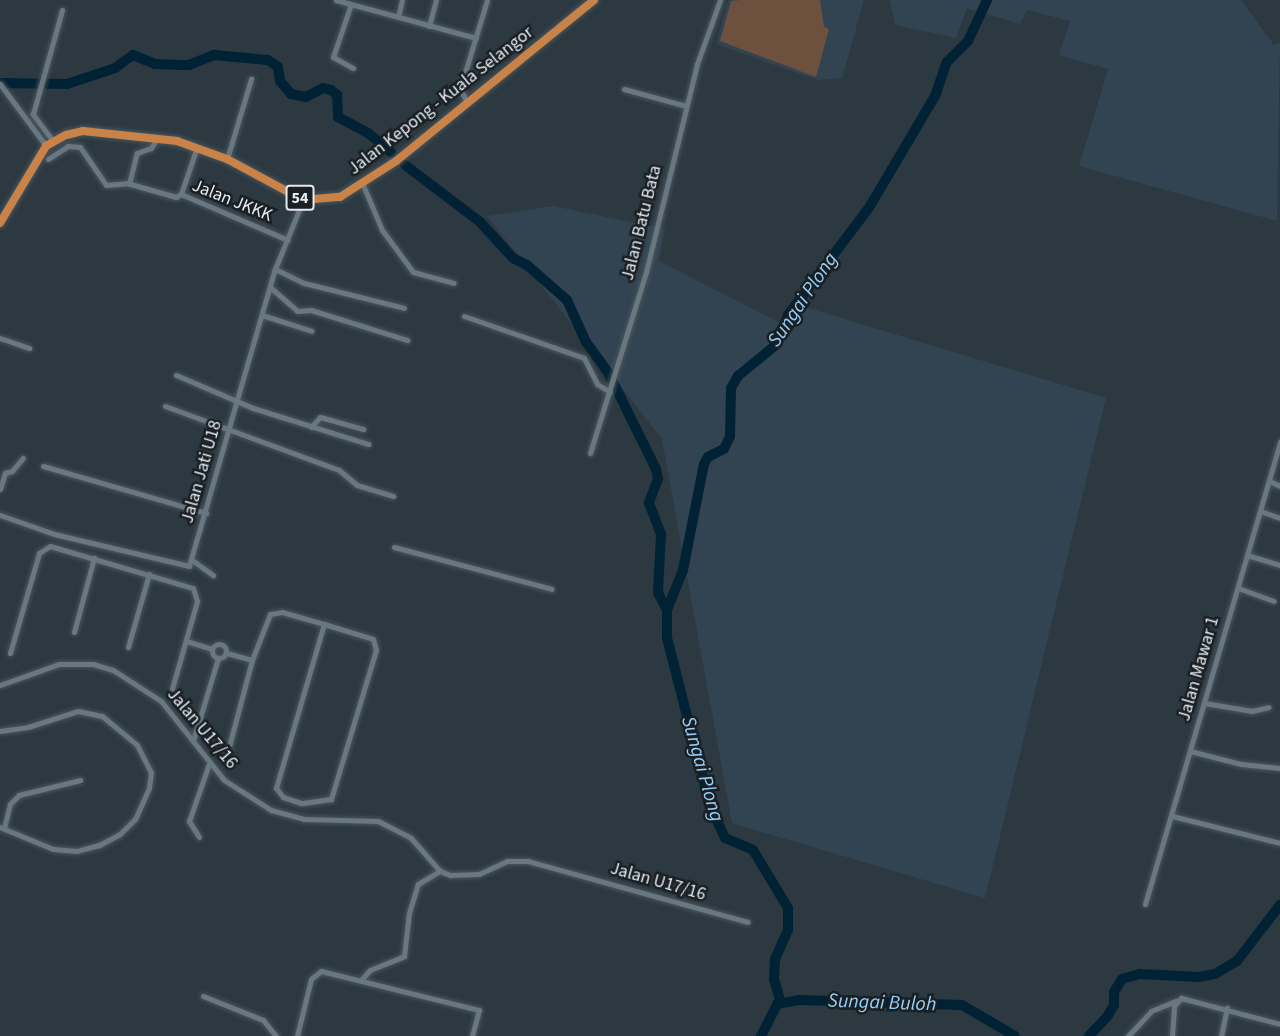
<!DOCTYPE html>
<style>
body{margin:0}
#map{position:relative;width:1280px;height:1036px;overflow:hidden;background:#2c3941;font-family:"Source Sans 3",sans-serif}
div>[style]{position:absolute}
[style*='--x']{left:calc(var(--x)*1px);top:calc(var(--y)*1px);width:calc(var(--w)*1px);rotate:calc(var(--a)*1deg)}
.built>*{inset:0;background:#324451}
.green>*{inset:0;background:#6d513e}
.river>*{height:10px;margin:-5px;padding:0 5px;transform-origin:5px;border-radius:5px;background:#012235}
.roads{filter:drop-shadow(0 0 2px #4a555c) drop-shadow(0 0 2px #4a555c)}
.minor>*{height:5px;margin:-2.5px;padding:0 2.5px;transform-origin:2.5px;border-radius:2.5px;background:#697781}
.minor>.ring{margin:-2.5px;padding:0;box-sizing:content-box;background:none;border:5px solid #697781;border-radius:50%}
.trunk>*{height:8px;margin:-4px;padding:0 4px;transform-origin:4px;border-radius:4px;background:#c98248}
span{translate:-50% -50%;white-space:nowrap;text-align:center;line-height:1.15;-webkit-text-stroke:5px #191f23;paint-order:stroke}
.shield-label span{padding:2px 4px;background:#191f23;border:2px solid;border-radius:4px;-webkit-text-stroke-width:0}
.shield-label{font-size:16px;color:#e3ebf1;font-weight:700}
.street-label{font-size:18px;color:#e3ebf1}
.water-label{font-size:20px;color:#95d0f8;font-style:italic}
</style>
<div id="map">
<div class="built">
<i style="clip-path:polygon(728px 0,864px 0,842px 78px,817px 80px,716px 44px)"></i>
<i style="clip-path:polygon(890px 0,1241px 0,1274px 45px,1280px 42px,1277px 221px,1079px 166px,1108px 69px,1059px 55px,1070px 21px,1027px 10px,1020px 24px,967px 8px,956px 38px,895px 25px)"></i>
<i style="clip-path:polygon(553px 206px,665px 229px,659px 261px,782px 324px,805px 307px,1106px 398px,985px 898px,732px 823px,662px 439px,487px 216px)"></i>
</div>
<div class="green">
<i style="clip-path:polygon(741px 0,820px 0,824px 27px,829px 29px,816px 77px,720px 41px,731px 1px)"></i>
</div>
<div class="river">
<i style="--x:0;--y:83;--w:67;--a:0.9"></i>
<i style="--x:67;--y:84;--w:51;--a:-18.4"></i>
<i style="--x:115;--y:68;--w:22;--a:-36"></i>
<i style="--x:133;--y:55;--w:24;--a:22"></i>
<i style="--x:155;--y:64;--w:34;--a:2"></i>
<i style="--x:189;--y:65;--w:27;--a:-22"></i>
<i style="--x:214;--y:55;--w:54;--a:5.3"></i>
<i style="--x:268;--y:60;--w:12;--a:35"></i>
<i style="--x:278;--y:67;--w:14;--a:82"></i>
<i style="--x:280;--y:81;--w:17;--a:50"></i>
<i style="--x:291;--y:94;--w:15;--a:11"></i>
<i style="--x:306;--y:97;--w:19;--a:-28"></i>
<i style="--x:323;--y:88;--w:8;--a:14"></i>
<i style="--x:331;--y:90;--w:8;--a:40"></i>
<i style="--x:337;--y:95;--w:22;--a:87"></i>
<i style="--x:338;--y:117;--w:34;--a:28"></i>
<i style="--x:368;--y:133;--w:30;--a:40"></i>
<i style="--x:405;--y:165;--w:94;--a:37.2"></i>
<i style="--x:480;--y:222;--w:49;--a:47.5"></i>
<i style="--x:513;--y:258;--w:16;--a:27"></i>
<i style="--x:527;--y:265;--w:53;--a:41.2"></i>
<i style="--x:567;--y:300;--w:46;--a:65.7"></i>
<i style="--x:586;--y:342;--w:39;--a:54"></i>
<i style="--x:609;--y:374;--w:106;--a:63.7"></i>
<i style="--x:656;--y:469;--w:10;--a:79"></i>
<i style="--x:658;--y:479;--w:26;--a:111"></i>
<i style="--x:649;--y:503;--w:34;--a:69"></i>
<i style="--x:661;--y:535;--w:58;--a:93"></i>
<i style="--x:658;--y:593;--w:19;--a:62"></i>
<i style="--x:667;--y:610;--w:28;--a:90"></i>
<i style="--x:667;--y:638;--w:173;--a:75.6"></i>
<i style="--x:710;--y:806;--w:35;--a:65"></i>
<i style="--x:725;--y:838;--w:30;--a:23"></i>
<i style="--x:753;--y:850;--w:68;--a:58.9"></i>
<i style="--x:788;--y:908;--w:22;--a:90"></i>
<i style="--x:788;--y:930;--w:32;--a:114"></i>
<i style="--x:775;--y:959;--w:20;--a:93"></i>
<i style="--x:774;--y:979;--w:25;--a:74"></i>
<i style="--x:667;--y:610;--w:43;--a:-68.2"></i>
<i style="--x:683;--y:570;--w:108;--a:-78.8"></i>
<i style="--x:704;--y:464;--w:8;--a:-60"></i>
<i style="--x:708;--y:457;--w:18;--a:-27"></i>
<i style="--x:724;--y:449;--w:14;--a:-65"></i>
<i style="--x:730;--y:436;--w:48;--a:-88.8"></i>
<i style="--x:731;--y:388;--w:14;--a:-60"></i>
<i style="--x:738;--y:376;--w:50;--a:-39.4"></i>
<i style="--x:777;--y:344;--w:31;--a:-69"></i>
<i style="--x:788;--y:315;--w:136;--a:-53"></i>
<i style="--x:870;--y:206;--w:128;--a:-59.4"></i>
<i style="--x:935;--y:96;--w:36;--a:-71"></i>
<i style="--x:947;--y:62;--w:30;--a:-45"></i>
<i style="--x:968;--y:41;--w:45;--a:-65.1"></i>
<i style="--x:761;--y:1036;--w:36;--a:-63"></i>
<i style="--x:777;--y:1004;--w:22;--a:-10"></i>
<i style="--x:799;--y:1000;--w:163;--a:1.8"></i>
<i style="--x:962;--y:1005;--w:61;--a:30.3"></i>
<i style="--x:1089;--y:1036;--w:26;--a:-47"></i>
<i style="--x:1107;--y:1017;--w:14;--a:-60"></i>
<i style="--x:1114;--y:1005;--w:13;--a:-90"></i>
<i style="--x:1114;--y:992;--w:15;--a:-58"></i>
<i style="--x:1122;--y:979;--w:19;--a:-16"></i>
<i style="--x:1140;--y:974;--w:59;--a:2.9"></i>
<i style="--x:1199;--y:977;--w:16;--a:-11"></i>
<i style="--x:1215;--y:974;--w:26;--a:-31"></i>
<i style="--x:1237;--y:961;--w:71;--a:-52.5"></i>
</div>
<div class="roads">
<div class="minor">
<i style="--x:336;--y:0;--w:145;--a:15.2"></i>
<i style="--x:351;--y:4;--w:56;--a:108.8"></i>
<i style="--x:333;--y:57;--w:23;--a:29"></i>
<i style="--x:398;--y:17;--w:17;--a:-77"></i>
<i style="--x:429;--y:26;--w:27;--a:-75"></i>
<i style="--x:0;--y:84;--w:77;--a:53.4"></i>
<i style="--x:624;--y:89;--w:64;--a:15.3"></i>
<i style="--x:467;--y:102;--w:15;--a:-118"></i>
<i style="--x:460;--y:89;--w:93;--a:-73.1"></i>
<i style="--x:53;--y:141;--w:34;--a:-127"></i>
<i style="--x:33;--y:114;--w:108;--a:-74.4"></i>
<i style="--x:48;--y:159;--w:24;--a:-33"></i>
<i style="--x:68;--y:146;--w:12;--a:5"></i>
<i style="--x:80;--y:147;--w:46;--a:55.6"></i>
<i style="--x:106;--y:185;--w:21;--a:-5"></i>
<i style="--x:127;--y:183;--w:51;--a:15.9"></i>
<i style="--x:176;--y:197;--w:6;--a:-31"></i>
<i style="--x:181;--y:194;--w:116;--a:23.3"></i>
<i style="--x:227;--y:159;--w:84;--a:-73.3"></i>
<i style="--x:129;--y:184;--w:32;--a:-76"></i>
<i style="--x:137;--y:153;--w:15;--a:-20"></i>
<i style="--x:151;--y:148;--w:12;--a:-59"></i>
<i style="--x:363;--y:185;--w:49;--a:67.1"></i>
<i style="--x:382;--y:230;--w:52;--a:53.6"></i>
<i style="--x:413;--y:272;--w:42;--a:15"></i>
<i style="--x:181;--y:194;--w:50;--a:-71.2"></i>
<i style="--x:275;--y:269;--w:32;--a:26"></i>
<i style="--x:304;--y:283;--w:103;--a:14"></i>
<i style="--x:271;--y:288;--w:35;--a:41"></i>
<i style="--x:297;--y:311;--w:14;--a:-4"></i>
<i style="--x:311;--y:310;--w:101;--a:17.4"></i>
<i style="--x:262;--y:315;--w:52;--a:17.7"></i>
<i style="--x:464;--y:316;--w:127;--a:19.3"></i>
<i style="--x:584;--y:358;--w:29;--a:63"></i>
<i style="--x:597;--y:384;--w:15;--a:32"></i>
<i style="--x:0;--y:338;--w:31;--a:19"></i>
<i style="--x:176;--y:375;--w:84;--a:23.2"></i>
<i style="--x:253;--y:408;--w:121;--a:17.4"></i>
<i style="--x:165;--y:406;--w:185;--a:20.2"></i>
<i style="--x:339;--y:470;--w:23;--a:40"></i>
<i style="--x:357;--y:485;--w:38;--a:17"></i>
<i style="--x:311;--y:427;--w:13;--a:-48"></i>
<i style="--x:320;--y:417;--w:45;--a:15.6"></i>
<i style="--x:590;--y:453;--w:189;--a:-72.8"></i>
<i style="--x:646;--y:272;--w:214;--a:-76.2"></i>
<i style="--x:697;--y:64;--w:68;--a:-70.2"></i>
<i style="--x:43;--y:466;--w:170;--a:16.1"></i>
<i style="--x:1269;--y:481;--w:12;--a:24"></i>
<i style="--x:0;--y:489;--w:17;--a:-73"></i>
<i style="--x:5;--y:473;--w:7;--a:-16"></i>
<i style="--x:12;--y:471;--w:17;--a:-50"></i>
<i style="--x:1260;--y:511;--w:21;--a:19"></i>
<i style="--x:0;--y:515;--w:57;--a:19.4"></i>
<i style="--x:54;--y:534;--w:139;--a:13.3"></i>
<i style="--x:189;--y:566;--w:309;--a:-73.9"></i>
<i style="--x:275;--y:269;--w:74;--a:-67.9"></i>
<i style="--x:394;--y:547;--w:163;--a:14.9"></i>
<i style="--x:1247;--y:555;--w:34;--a:17"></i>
<i style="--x:192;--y:560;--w:26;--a:36"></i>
<i style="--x:1238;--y:588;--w:38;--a:20"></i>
<i style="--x:74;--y:632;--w:77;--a:-74.9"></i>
<i style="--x:186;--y:641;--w:27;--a:17"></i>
<i class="ring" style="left:212px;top:644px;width:9px;height:9px"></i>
<i style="--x:128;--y:647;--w:76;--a:-74"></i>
<i style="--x:10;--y:653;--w:104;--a:-73.8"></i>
<i style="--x:39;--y:553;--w:13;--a:-32"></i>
<i style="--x:50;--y:546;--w:149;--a:16.4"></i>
<i style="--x:193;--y:588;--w:14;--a:73"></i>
<i style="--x:197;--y:601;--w:91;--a:105.9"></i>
<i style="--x:227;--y:653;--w:26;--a:16"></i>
<i style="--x:0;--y:685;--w:63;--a:-19.6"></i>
<i style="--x:59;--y:664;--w:34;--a:0"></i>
<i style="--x:93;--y:664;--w:21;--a:17"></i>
<i style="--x:113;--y:670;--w:57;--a:32.9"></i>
<i style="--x:161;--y:701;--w:101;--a:51.4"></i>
<i style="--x:224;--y:780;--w:56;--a:32.6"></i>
<i style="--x:271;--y:810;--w:34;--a:15"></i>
<i style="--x:304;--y:819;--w:74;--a:1.5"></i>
<i style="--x:378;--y:821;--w:37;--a:27"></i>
<i style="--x:411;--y:838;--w:44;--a:48.7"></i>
<i style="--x:440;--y:871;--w:11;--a:22"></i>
<i style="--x:450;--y:875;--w:29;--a:-2"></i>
<i style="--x:479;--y:874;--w:31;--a:-25"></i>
<i style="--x:507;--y:861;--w:21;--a:0"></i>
<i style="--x:528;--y:861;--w:228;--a:15.5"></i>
<i style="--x:1204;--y:703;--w:49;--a:9.5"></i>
<i style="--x:1252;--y:711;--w:17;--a:-13"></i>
<i style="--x:0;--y:731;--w:28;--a:-8"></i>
<i style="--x:28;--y:727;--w:52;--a:-17.7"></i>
<i style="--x:78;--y:711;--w:25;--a:12"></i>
<i style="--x:102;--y:716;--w:45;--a:39.6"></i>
<i style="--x:137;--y:745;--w:31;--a:63"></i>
<i style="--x:151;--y:773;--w:15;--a:98"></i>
<i style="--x:149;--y:788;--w:34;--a:114"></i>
<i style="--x:135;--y:819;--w:21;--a:135"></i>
<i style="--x:120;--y:834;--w:24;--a:152"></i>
<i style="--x:99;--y:845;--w:23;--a:165"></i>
<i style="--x:77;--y:851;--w:24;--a:-175"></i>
<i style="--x:53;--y:849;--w:57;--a:-157.5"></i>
<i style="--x:193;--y:741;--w:87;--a:-73.2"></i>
<i style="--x:1190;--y:751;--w:53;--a:14.3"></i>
<i style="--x:1241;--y:764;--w:39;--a:6"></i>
<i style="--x:227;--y:754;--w:97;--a:-75.1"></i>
<i style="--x:252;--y:660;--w:49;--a:-68.6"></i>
<i style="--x:270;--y:614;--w:12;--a:-9"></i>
<i style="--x:282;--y:612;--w:44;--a:15.9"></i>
<i style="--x:324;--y:624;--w:51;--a:17"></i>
<i style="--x:373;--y:639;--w:11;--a:75"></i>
<i style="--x:376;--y:650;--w:156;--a:106.8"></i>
<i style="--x:331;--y:799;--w:30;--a:172"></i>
<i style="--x:301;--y:803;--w:19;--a:-162"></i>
<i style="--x:283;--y:797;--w:11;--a:-128"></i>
<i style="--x:276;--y:788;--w:171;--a:-73.7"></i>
<i style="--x:1172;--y:816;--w:111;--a:14"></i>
<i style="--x:4;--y:828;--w:25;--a:-76"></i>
<i style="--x:10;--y:804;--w:13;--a:-45"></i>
<i style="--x:19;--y:795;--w:63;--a:-13.8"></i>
<i style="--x:199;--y:837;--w:19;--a:-122"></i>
<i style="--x:189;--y:821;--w:60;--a:-70.7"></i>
<i style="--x:1145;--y:904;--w:482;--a:-73.7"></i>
<i style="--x:361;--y:980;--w:13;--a:-48"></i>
<i style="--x:370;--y:970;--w:37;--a:-22"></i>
<i style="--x:404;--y:956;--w:43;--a:-83.4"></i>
<i style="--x:409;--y:913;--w:30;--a:-73"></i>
<i style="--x:418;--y:884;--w:26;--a:-31"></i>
<i style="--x:203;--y:996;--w:65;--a:21.8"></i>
<i style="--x:263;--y:1020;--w:21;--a:51"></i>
<i style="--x:297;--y:1036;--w:59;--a:-76.2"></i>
<i style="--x:311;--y:979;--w:13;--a:-39"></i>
<i style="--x:321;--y:971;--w:163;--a:13.9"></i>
<i style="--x:479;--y:1010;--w:27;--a:105"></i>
<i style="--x:1128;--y:1036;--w:34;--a:-47"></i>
<i style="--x:1151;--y:1011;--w:27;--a:-22"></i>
<i style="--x:1172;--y:1036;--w:30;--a:-86"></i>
<i style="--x:1174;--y:1006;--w:11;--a:-49"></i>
<i style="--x:1181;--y:998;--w:102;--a:14.7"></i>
<i style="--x:1221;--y:1036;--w:29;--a:-78"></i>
</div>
<div class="trunk">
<i style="--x:0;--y:223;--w:90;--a:-59.1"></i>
<i style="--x:46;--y:146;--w:23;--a:-29"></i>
<i style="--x:66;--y:135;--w:17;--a:-13"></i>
<i style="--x:83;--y:131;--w:95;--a:6.1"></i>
<i style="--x:177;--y:141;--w:53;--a:19.8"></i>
<i style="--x:227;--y:159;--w:86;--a:28.3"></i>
<i style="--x:303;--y:200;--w:37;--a:-5"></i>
<i style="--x:340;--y:197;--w:67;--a:-32.7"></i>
<i style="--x:396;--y:161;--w:255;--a:-39.1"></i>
</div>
</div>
<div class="shield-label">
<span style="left:300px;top:198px">54</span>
</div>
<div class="street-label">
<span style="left:441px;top:101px;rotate:-38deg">Jalan Kepong - Kuala Selangor</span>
<span style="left:232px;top:201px;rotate:22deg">Jalan JKKK</span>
<span style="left:642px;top:223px;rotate:-76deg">Jalan Batu Bata</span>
<span style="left:202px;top:472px;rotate:-74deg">Jalan Jati U18</span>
<span style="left:1199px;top:669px;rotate:-74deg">Jalan Mawar 1</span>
<span style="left:202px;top:729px;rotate:50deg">Jalan U17/16</span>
<span style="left:658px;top:882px;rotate:16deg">Jalan U17/16</span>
</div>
<div class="water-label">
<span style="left:803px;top:300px;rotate:-56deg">Sungai Plong</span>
<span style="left:702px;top:769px;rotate:74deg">Sungai Plong</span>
<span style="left:882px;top:1003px;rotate:2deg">Sungai Buloh</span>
</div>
</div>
